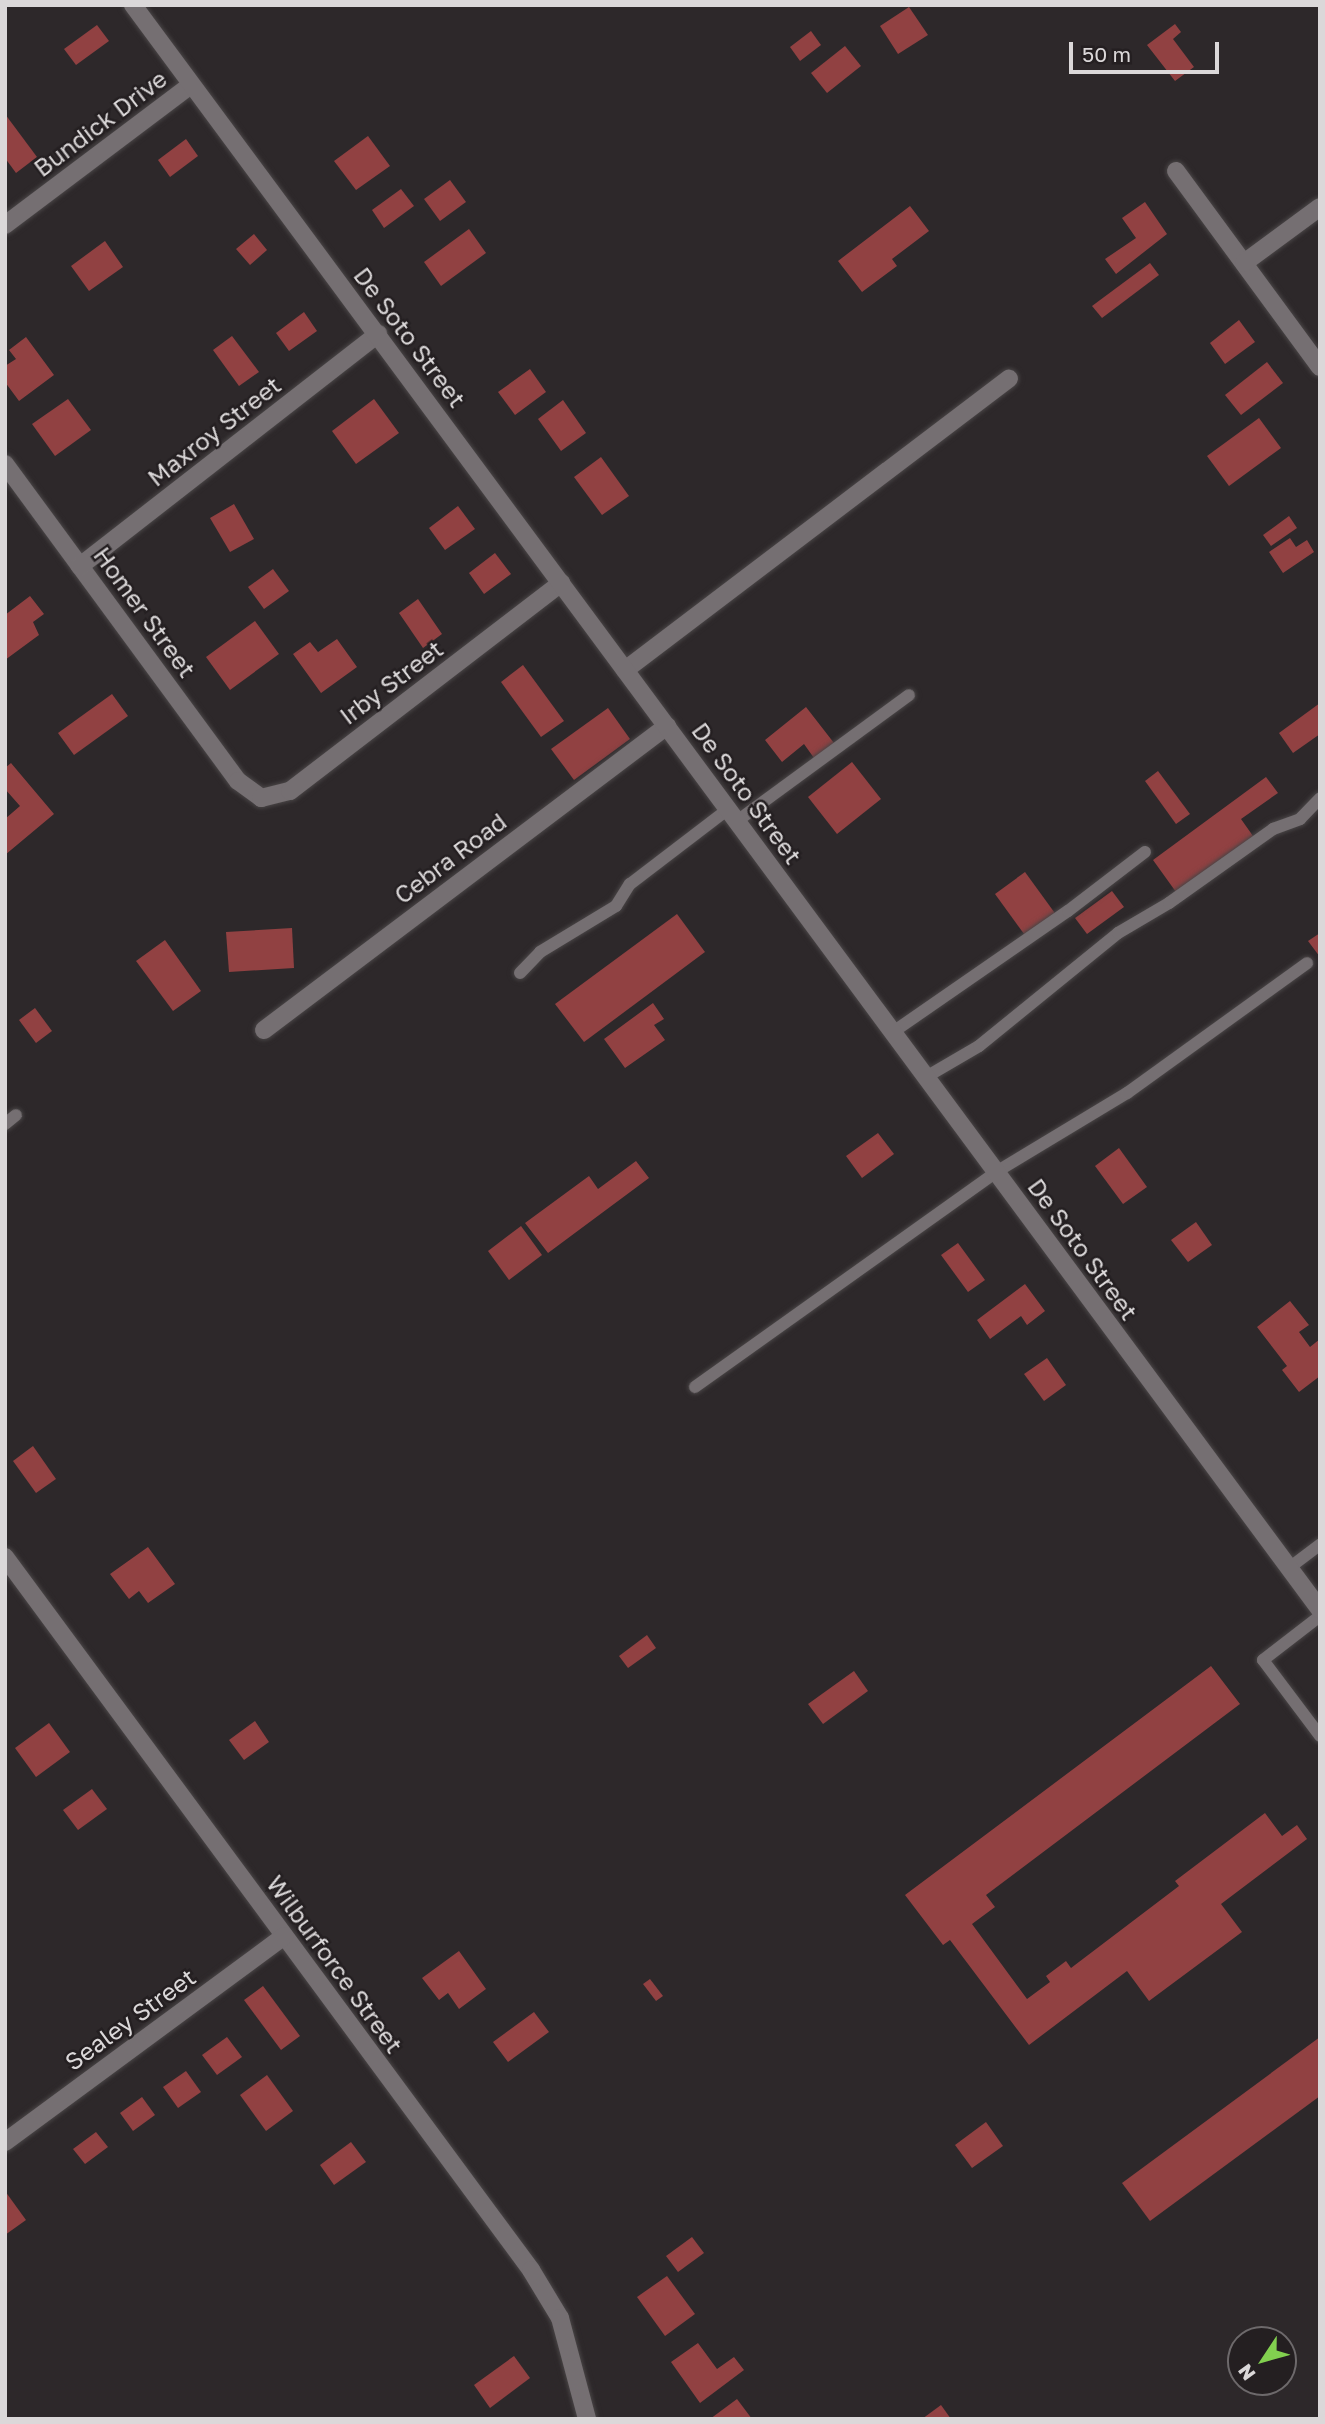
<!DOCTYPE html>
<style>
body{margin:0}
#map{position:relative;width:1325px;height:2424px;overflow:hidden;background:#2d282a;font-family:"Golos Text",sans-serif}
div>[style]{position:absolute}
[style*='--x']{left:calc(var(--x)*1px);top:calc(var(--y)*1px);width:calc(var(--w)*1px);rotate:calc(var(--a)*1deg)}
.building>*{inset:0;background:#914142}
.roads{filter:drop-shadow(0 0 2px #494546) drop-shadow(0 0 2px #494546)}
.service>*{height:12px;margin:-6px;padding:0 6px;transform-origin:6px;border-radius:6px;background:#756f72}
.minor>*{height:18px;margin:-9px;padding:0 9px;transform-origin:9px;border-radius:9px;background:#756f72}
.tertiary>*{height:18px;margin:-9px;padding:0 9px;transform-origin:9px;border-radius:9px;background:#756f72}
span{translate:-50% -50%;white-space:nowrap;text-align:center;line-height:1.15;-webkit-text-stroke:5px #241f21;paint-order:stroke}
.street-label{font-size:24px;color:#dbd8d9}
.frame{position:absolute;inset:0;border:7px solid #dbd8d9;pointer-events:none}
.north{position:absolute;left:1227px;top:2326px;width:70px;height:70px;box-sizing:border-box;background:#241f21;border:2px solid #6d696b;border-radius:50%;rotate:234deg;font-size:19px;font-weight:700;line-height:28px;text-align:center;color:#dbd8d9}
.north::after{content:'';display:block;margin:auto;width:24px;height:32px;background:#82d04f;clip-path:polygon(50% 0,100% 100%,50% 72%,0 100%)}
.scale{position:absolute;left:1069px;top:42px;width:150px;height:32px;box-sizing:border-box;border:4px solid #dbd8d9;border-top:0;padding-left:9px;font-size:21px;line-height:24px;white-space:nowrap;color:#dbd8d9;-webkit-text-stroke:5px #241f21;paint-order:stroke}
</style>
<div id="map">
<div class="building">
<i style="clip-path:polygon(909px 7px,928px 35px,898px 54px,880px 26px)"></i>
<i style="clip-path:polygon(1175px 24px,1181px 32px,1173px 39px,1194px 67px,1175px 81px,1147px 45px)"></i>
<i style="clip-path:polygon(97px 25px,109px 41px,76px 65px,64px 49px)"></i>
<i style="clip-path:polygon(811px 31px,821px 45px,800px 61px,790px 47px)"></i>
<i style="clip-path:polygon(845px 46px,861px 66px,827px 93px,811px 73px)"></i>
<i style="clip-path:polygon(5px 114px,37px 157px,16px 173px,5px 158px)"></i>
<i style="clip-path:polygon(368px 136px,390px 166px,356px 190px,334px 161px)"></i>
<i style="clip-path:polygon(186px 139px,198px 156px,170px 177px,158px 160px)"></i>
<i style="clip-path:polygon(450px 180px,466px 202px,440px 221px,424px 199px)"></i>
<i style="clip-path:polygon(401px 189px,414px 206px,384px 228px,372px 210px)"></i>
<i style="clip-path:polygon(1145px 202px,1167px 234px,1116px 274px,1105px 259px,1136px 238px,1122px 218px)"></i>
<i style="clip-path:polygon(910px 206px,929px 231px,892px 259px,897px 266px,862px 292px,838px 261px)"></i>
<i style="clip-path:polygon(469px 229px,486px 253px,441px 286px,424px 262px)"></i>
<i style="clip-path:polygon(254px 234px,267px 250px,250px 265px,236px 249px)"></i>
<i style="clip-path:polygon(105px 241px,123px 267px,89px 291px,71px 266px)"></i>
<i style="clip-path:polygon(1150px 263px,1159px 275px,1102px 318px,1092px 306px)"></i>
<i style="clip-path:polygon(304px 312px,317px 331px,289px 351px,276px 333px)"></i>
<i style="clip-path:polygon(1239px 320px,1255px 342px,1225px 364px,1210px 343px)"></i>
<i style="clip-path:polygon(232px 336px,259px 372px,239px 386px,213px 350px)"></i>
<i style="clip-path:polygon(26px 337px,54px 375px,19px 401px,5px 382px,5px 366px,16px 359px,9px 350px)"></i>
<i style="clip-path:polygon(1267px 362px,1283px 383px,1241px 415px,1225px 395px)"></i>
<i style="clip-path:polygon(530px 369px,546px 392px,515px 415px,498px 392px)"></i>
<i style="clip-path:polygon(68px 399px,91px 430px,55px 456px,32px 424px)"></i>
<i style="clip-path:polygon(374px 399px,399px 433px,356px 464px,332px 431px)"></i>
<i style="clip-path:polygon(563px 400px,586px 433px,561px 451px,538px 419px)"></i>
<i style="clip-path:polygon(1259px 418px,1281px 448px,1229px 486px,1207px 456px)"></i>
<i style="clip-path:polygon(601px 457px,629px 496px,602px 515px,574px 477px)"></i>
<i style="clip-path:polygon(234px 504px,254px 539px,230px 552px,210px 518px)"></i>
<i style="clip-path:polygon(458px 506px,475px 529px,445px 550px,429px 528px)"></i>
<i style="clip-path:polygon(1289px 516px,1297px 528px,1271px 546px,1263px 535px)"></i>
<i style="clip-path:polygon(1290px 538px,1296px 547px,1307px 540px,1314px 552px,1283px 573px,1269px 552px)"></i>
<i style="clip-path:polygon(495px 553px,511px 574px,484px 594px,469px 573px)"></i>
<i style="clip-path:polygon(273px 569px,289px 591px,264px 609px,248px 587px)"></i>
<i style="clip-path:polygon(30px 596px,44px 614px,33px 622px,39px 635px,5px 660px,5px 615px)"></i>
<i style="clip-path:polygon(418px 599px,442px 634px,423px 648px,399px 613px)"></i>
<i style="clip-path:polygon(255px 621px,279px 654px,230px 690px,206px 657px)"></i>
<i style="clip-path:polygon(337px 639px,357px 667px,321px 693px,293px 654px,310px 642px,318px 652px)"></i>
<i style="clip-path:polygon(523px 665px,564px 721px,541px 737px,501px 682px)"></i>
<i style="clip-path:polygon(112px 694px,128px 716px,74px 755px,58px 733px)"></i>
<i style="clip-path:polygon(1320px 703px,1320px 734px,1293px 753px,1279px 733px)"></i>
<i style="clip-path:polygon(806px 707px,834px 743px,814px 758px,804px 744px,782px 762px,765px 740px)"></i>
<i style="clip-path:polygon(608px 708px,630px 739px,574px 780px,551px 749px)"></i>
<i style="clip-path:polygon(852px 762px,881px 799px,837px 834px,808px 797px)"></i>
<i style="clip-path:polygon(11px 763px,54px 814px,5px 855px,5px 819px,20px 806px,5px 789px,5px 768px)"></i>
<i style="clip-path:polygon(1158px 771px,1190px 814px,1176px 824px,1145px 781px)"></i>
<i style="clip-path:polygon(1266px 777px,1278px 793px,1241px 819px,1253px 836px,1176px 892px,1153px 860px)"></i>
<i style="clip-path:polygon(1025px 872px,1057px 916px,1027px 938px,995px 894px)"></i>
<i style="clip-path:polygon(1112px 891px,1124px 907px,1087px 934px,1075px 918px)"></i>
<i style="clip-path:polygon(677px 914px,705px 952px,584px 1042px,555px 1004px)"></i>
<i style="clip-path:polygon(292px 928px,294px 968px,229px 972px,226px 932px)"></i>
<i style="clip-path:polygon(1320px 933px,1320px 957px,1308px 941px)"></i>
<i style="clip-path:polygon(165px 940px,201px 991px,173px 1011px,136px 961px)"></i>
<i style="clip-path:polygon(653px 1003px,664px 1019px,654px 1025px,665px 1040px,625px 1068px,604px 1039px)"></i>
<i style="clip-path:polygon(35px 1008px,52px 1031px,36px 1043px,19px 1020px)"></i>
<i style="clip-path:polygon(878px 1133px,894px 1154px,862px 1178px,846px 1156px)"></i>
<i style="clip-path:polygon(1119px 1148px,1147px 1187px,1123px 1204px,1095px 1166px)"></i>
<i style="clip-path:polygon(636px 1161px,649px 1178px,548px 1253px,525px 1223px,589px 1176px,598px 1189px)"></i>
<i style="clip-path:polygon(1196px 1222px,1212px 1245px,1188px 1262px,1171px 1240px)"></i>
<i style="clip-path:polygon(521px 1226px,542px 1255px,509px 1280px,488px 1251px)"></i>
<i style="clip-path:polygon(958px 1243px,985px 1280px,968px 1292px,941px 1255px)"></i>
<i style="clip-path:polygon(1025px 1284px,1045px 1311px,1027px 1325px,1021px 1316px,990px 1339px,977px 1320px)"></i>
<i style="clip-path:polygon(1290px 1301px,1309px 1325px,1299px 1332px,1310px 1347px,1320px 1339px,1320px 1376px,1299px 1392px,1282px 1370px,1287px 1366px,1257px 1327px)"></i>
<i style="clip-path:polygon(1047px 1358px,1066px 1385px,1044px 1401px,1024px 1374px)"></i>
<i style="clip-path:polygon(33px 1446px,56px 1479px,36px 1493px,13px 1461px)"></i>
<i style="clip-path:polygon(148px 1547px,175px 1584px,148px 1603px,139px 1591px,129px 1599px,110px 1574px)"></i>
<i style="clip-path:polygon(647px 1635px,656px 1648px,628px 1668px,619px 1656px)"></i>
<i style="clip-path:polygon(1211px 1666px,1240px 1704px,986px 1895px,995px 1907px,972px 1924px,1027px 1999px,1050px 1982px,1046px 1976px,1066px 1961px,1071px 1968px,1179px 1886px,1175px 1881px,1265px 1813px,1282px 1836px,1297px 1825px,1307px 1839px,1221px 1904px,1242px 1932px,1149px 2001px,1127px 1971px,1029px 2045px,950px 1940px,943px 1945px,905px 1895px)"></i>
<i style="clip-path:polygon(854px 1671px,868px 1691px,823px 1724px,808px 1704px)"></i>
<i style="clip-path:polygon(255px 1721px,269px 1742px,244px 1760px,229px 1740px)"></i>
<i style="clip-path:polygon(49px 1723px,70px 1752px,36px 1777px,15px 1748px)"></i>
<i style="clip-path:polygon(92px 1789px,107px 1809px,78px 1830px,63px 1810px)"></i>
<i style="clip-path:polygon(459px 1951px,486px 1989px,459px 2009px,448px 1993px,439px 2000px,422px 1978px)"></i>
<i style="clip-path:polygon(650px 1979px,663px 1996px,656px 2001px,643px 1984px)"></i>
<i style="clip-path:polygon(263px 1986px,300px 2036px,281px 2050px,244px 2000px)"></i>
<i style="clip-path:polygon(534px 2012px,549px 2032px,508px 2062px,493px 2042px)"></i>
<i style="clip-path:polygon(227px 2037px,242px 2057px,217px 2075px,202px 2055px)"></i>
<i style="clip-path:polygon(1320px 2037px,1320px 2096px,1150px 2221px,1122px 2183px)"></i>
<i style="clip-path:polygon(186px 2071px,201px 2092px,178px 2108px,163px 2087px)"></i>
<i style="clip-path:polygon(267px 2075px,293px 2111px,266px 2131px,240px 2095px)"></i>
<i style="clip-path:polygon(142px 2097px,155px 2115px,133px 2131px,120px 2113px)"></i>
<i style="clip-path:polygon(986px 2122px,1003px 2146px,972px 2168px,955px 2145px)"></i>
<i style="clip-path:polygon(96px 2132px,108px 2147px,85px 2164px,73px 2149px)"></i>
<i style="clip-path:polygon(351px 2142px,366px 2162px,334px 2185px,320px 2165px)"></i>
<i style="clip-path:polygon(5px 2191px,26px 2220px,5px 2235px)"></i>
<i style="clip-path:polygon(692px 2237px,704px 2253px,678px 2272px,666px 2256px)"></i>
<i style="clip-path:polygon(667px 2276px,695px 2314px,665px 2336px,637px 2297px)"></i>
<i style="clip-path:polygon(698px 2343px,717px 2369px,734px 2357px,744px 2370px,700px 2403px,671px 2362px)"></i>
<i style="clip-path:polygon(514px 2356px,530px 2378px,490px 2408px,474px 2385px)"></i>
<i style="clip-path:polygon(737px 2399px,752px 2419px,710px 2419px)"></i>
<i style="clip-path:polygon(941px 2405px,951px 2419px,922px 2419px)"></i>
</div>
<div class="roads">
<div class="service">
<i style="--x:737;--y:821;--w:213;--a:-36.2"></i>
<i style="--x:520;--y:973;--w:29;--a:-46"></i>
<i style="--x:540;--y:952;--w:89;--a:-31.2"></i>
<i style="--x:616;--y:906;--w:26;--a:-58"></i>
<i style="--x:630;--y:884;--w:123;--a:-37.4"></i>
<i style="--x:893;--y:1032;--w:213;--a:-34.7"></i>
<i style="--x:1068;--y:911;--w:97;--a:-37.5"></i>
<i style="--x:926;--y:1077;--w:61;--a:-30.3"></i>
<i style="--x:979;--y:1046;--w:179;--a:-39.1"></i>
<i style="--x:1118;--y:933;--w:59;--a:-30.5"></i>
<i style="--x:1169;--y:903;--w:128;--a:-35.4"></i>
<i style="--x:1273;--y:829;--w:29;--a:-20"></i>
<i style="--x:1300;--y:819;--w:29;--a:-46"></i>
<i style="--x:5;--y:1124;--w:14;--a:-39"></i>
<i style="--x:695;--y:1387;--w:370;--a:-35.5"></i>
<i style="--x:996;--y:1172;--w:153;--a:-31.1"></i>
<i style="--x:1127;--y:1093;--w:222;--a:-35.8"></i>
<i style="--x:1289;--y:1568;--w:39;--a:-37"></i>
<i style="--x:1320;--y:1616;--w:72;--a:142.3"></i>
<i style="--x:1263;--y:1660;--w:95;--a:53.1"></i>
</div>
<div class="minor">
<i style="--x:1176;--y:171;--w:243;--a:53.7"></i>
<i style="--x:5;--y:225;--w:233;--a:-37"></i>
<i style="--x:1244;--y:263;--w:94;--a:-36.4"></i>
<i style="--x:5;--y:464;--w:393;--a:53.7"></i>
<i style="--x:238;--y:781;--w:29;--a:36"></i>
<i style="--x:261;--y:798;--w:30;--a:-14"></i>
<i style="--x:290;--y:791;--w:342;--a:-37.5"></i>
<i style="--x:80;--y:566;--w:378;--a:-37.9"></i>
<i style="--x:625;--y:670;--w:482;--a:-37.2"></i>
<i style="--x:264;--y:1030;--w:505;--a:-37.03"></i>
</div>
<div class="tertiary">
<i style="--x:133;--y:5;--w:1996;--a:53.51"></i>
<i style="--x:5;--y:1557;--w:886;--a:53.58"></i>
<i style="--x:531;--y:2270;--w:56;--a:58.9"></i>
<i style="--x:560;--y:2318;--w:105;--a:75"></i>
<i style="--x:5;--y:2142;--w:347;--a:-36.4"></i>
</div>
</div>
<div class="street-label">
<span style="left:100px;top:123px;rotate:-37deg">Bundick Drive</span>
<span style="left:410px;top:337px;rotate:53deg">De Soto Street</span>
<span style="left:214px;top:431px;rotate:-38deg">Maxroy Street</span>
<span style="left:145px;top:612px;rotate:54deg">Homer Street</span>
<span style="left:391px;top:682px;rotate:-37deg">Irby Street</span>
<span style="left:747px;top:793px;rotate:54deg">De Soto Street</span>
<span style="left:450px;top:858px;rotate:-37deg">Cebra Road</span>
<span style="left:1083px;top:1249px;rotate:54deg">De Soto Street</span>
<span style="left:335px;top:1964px;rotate:54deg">Wilburforce Street</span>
<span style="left:130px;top:2019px;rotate:-36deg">Sealey Street</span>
</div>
<div class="frame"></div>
<div class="north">N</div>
<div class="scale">50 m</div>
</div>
